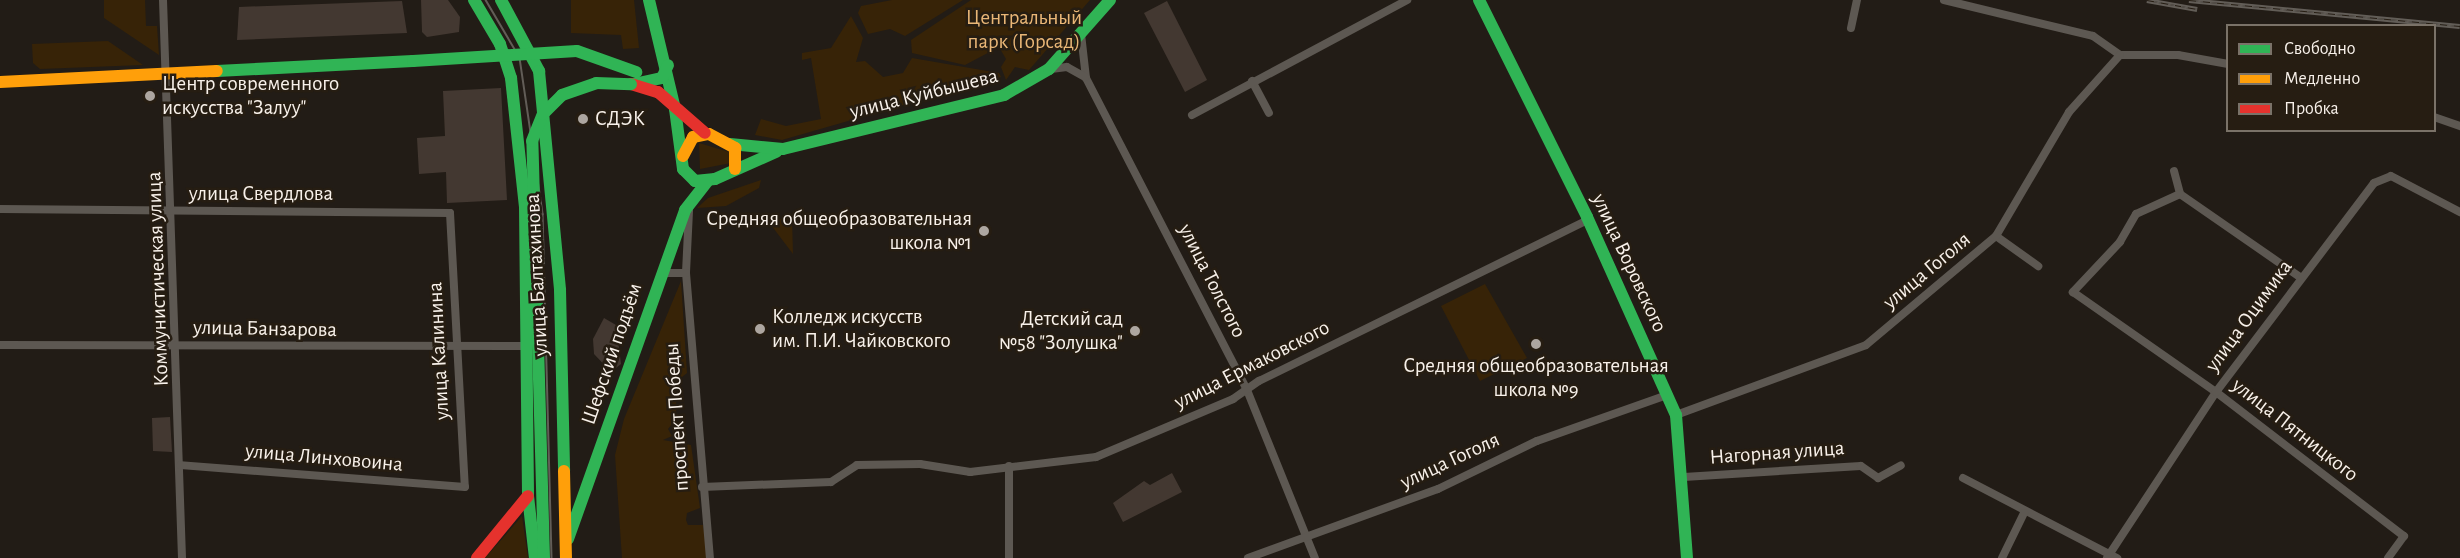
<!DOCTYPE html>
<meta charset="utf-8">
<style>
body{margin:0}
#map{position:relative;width:2460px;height:558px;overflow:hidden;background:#221c16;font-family:"Alegreya Sans",sans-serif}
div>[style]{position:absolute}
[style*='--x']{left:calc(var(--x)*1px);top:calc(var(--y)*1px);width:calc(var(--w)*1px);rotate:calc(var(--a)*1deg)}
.green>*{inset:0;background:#372307}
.building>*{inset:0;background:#433831}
.street>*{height:8px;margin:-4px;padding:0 4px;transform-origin:4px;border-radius:4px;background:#5d5852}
.fast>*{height:12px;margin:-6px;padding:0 6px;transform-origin:6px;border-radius:6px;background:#30b455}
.slow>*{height:12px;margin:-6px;padding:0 6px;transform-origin:6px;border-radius:6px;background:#ff9f0a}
.jam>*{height:12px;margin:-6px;padding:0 6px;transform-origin:6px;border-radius:6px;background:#e5322d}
.tram>*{height:1.5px;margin:-0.75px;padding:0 0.75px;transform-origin:0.75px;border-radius:0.75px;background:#625d57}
.rail>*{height:4.5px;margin-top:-2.25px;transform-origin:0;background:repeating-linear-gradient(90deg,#261d12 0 7px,#625d57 0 14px);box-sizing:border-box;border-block:2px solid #625d57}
.fast-bridge>*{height:12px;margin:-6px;padding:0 6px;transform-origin:6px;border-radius:6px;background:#30b455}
.dots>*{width:16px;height:16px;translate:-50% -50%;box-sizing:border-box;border:3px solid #261d12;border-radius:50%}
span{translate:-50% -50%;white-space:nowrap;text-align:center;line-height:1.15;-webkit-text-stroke:5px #261d12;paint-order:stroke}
.park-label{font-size:21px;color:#eab777}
.poi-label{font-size:21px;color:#f8f1ea}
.left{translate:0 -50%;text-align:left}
.right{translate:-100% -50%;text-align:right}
.street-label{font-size:21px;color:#f8f1ea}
.legend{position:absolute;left:2226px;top:24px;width:210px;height:108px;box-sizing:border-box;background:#261d12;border:2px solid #7a7268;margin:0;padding:8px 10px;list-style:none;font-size:18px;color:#f8f1ea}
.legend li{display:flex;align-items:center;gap:12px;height:30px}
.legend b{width:30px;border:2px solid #7a7268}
</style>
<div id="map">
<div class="green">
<i style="clip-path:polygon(104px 0,145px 0,146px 26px,157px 26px,159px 55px,104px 18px)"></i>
<i style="clip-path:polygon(571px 0,634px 0,639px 48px,623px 49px,621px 35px,571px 33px)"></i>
<i style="clip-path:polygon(892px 0,963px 0,905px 36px,890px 29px,868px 34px,858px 13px,861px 6px)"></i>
<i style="clip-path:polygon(971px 0,1090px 0,1029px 70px,1015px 67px,1006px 80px,1001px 67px,1006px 59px,999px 47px,965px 65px,912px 53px,911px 40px)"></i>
<i style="clip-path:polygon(851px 16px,863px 38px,856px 62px,865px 61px,883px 77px,903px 73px,912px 58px,999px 73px,1001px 77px,782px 140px,755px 135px,761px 119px,786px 126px,821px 119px,811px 58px,802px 60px,802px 53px,831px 48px)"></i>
<i style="clip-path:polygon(108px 41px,143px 65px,40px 69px,33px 63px,32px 44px)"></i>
<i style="clip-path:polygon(699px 143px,729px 152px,731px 163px,700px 169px)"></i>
<i style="clip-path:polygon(761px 180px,759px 188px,726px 206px,697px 208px,708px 198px)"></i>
<i style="clip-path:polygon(782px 218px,792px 218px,793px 254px,771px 225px)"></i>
<i style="clip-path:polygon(681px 281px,687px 373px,676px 382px,676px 419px,668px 429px,672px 436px,663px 440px,691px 445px,700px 508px,687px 513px,686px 520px,688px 525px,703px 525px,708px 558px,622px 558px,615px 455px,624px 419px)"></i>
<i style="clip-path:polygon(1485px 284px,1527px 358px,1480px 381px,1441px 306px)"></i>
<i style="clip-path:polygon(522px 516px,528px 558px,485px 558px,502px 539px)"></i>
</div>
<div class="building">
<i style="clip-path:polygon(421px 0,448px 0,460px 17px,459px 32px,427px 37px,422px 32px)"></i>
<i style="clip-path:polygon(402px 1px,407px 33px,237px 40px,239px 7px)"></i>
<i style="clip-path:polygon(1167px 1px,1207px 80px,1185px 92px,1144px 13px)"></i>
<i style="clip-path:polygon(501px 88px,507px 200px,447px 203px,446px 172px,419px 174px,417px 138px,445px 136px,443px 91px)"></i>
<i style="clip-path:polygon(604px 318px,616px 325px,621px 364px,611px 372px,594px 354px,593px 339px)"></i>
<i style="clip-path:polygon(170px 417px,172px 452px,153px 451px,152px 418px)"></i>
<i style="clip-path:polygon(1172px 473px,1182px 492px,1123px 522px,1113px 503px,1144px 481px,1150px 485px)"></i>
</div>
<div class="street">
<i style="--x:163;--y:0;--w:558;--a:88.05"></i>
<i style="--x:1944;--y:0;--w:153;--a:13.6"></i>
<i style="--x:2093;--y:36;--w:33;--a:35"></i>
<i style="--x:2120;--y:55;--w:58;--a:0"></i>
<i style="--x:2178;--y:55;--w:51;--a:10.2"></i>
<i style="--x:1851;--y:28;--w:29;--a:-78"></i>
<i style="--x:1081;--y:34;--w:44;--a:83.5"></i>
<i style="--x:1086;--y:78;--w:351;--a:62.7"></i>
<i style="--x:1247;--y:390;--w:181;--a:68"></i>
<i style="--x:1051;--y:69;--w:16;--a:-7"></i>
<i style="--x:1067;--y:67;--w:21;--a:29"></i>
<i style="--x:1252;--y:81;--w:36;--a:62"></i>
<i style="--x:1192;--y:115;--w:244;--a:-28.1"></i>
<i style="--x:2434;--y:117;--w:28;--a:19"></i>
<i style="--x:2174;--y:171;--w:24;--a:75"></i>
<i style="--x:2180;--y:194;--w:146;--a:34.7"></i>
<i style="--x:2180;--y:194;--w:48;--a:155.6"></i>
<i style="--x:2136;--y:214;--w:32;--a:120"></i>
<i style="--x:2120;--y:242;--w:69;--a:133.2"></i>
<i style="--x:2073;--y:292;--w:174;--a:35"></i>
<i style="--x:2216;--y:392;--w:237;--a:37.5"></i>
<i style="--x:2404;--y:536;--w:27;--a:126"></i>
<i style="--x:0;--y:209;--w:450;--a:0.5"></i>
<i style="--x:450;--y:213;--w:274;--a:86.9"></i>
<i style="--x:465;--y:487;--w:285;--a:-175.6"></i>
<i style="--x:689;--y:211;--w:62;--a:92.8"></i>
<i style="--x:686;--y:273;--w:286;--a:85.2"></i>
<i style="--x:1996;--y:236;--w:52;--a:35.5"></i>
<i style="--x:662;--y:273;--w:24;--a:0"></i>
<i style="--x:0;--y:345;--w:529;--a:0.11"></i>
<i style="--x:1676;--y:415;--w:202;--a:-20.2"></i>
<i style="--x:1866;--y:345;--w:170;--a:-40"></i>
<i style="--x:1996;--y:236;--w:144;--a:-59.5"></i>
<i style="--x:2069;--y:112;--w:76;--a:-48.2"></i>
<i style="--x:1009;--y:466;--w:92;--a:90"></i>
<i style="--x:1684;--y:477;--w:177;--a:-3.6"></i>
<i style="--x:1861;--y:466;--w:21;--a:35"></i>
<i style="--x:1878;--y:478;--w:26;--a:-29"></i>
<i style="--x:1963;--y:478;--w:174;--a:27.5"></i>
<i style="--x:702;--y:487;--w:129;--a:-2.2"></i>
<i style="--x:831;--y:482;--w:31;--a:-33"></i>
<i style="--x:857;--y:465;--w:63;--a:-0.9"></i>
<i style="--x:920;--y:464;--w:51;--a:9.1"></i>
<i style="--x:970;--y:472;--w:127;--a:-6.8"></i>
<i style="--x:1096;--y:457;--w:149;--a:-22.9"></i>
<i style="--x:1233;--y:399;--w:32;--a:-35"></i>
<i style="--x:1259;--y:381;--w:366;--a:-26.1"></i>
<i style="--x:1248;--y:558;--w:202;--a:-20"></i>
<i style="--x:1438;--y:489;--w:110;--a:-25.9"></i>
<i style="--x:1537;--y:441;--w:138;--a:-19.5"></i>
<i style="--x:2002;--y:558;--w:50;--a:-63.9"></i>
<i style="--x:2107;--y:558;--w:199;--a:-56.7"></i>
<i style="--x:2216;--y:392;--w:262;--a:-52.9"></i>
<i style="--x:2374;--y:183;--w:18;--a:-22"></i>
<i style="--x:2391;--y:176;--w:78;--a:27.6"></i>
</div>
<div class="fast">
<i style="--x:474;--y:0;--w:51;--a:59.4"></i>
<i style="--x:500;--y:44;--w:36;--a:72"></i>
<i style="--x:511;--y:78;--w:130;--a:83.8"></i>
<i style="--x:525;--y:207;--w:289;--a:89.4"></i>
<i style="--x:528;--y:496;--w:62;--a:83.6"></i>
<i style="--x:501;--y:0;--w:81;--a:61.8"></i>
<i style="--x:539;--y:71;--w:220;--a:84.5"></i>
<i style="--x:560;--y:290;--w:181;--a:88.7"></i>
<i style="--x:649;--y:0;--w:112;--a:76.6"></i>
<i style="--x:1479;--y:0;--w:242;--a:63.5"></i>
<i style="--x:1587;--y:217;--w:217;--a:65.8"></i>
<i style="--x:1676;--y:415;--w:143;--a:85.6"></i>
<i style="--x:217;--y:71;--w:196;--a:-2.9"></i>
<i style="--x:634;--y:84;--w:29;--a:-12"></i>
<i style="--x:662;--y:78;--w:14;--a:-65"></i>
<i style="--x:675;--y:109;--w:61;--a:82.4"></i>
<i style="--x:683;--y:169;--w:17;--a:45"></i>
<i style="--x:695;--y:181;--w:20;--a:-6"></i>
<i style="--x:715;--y:179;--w:67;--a:-23.9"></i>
<i style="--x:730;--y:144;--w:53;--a:5.4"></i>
<i style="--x:783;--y:149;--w:228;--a:-13.7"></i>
<i style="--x:1004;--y:95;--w:52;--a:-30"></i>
<i style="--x:1049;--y:69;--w:92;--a:-48.5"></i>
<i style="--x:568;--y:539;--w:349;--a:-70.4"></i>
<i style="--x:685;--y:210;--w:37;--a:-52"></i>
</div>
<div class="slow">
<i style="--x:0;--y:82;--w:217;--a:-2.9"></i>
<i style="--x:683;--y:156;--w:21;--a:-62"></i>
<i style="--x:693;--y:137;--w:16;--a:-11"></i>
<i style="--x:709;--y:134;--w:30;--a:28"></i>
<i style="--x:735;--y:148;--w:21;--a:90"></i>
<i style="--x:564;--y:471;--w:87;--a:88.7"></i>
</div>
<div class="jam">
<i style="--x:631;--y:84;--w:28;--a:17"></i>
<i style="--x:658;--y:92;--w:62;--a:41.1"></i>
<i style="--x:477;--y:558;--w:80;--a:-50.6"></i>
</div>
<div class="tram">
<i style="--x:486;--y:0;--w:67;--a:59.6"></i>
<i style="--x:520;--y:58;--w:158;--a:81.6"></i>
<i style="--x:543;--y:214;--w:344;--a:88.5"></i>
</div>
<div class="rail">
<i style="--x:2147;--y:0;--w:51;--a:10.2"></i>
<i style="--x:2189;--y:0;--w:272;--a:5.5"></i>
</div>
<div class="fast-bridge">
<i style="--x:413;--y:61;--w:164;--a:-3.5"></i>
<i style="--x:577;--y:51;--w:63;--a:19.6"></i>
<i style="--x:544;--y:558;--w:417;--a:-91.6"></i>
<i style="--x:532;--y:141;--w:29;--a:-68"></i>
<i style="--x:543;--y:114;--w:27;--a:-45"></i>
<i style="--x:562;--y:95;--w:36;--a:-19"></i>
<i style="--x:596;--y:83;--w:35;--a:2"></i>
</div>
<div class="dots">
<i style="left:150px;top:96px;background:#ada6a0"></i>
<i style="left:583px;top:119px;background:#ada6a0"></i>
<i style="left:984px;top:231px;background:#ada6a0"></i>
<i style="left:760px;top:329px;background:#ada6a0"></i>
<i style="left:1135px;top:331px;background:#ada6a0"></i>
<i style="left:1536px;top:344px;background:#ada6a0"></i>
</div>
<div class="park-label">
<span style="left:1024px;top:30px">Центральный<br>парк (Горсад)</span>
</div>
<div class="poi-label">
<span class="left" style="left:162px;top:96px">Центр современного<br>искусства "Залуу"</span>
<span class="left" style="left:595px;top:119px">СДЭК</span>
<span class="right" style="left:972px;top:231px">Средняя общеобразовательная<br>школа №1</span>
<span class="left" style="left:772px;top:329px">Колледж искусств<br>им. П.И. Чайковского</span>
<span class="right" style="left:1123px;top:331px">Детский сад<br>№58 "Золушка"</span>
<span style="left:1536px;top:378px">Средняя общеобразовательная<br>школа №9</span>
</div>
<div class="street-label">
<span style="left:924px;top:94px;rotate:-14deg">улица Куйбышева</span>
<span style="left:261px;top:194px">улица Свердлова</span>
<span style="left:1629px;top:263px;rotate:65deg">улица Воровского</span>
<span style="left:1927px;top:271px;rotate:-40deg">улица Гоголя</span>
<span style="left:537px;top:275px;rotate:-93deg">улица Балтахинова</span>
<span style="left:158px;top:279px;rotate:-92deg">Коммунистическая улица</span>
<span style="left:1212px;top:281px;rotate:63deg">улица Толстого</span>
<span style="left:2249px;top:316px;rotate:-54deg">улица Оцимика</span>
<span style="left:265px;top:329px;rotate:1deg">улица Банзарова</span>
<span style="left:439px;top:351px;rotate:-93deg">улица Калинина</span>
<span style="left:612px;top:354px;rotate:-71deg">Шефский подъём</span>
<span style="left:1252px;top:365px;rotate:-27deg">улица Ермаковского</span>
<span style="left:677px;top:417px;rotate:-94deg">проспект Победы</span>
<span style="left:2295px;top:430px;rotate:38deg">улица Пятницкого</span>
<span style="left:1777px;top:453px;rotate:-4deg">Нагорная улица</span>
<span style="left:324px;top:458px;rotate:5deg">улица Линховоина</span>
<span style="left:1450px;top:461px;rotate:-25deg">улица Гоголя</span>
</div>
<ul class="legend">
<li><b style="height:8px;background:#30b455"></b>Свободно</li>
<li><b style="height:8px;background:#ff9f0a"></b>Медленно</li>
<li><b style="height:8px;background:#e5322d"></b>Пробка</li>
</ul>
</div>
